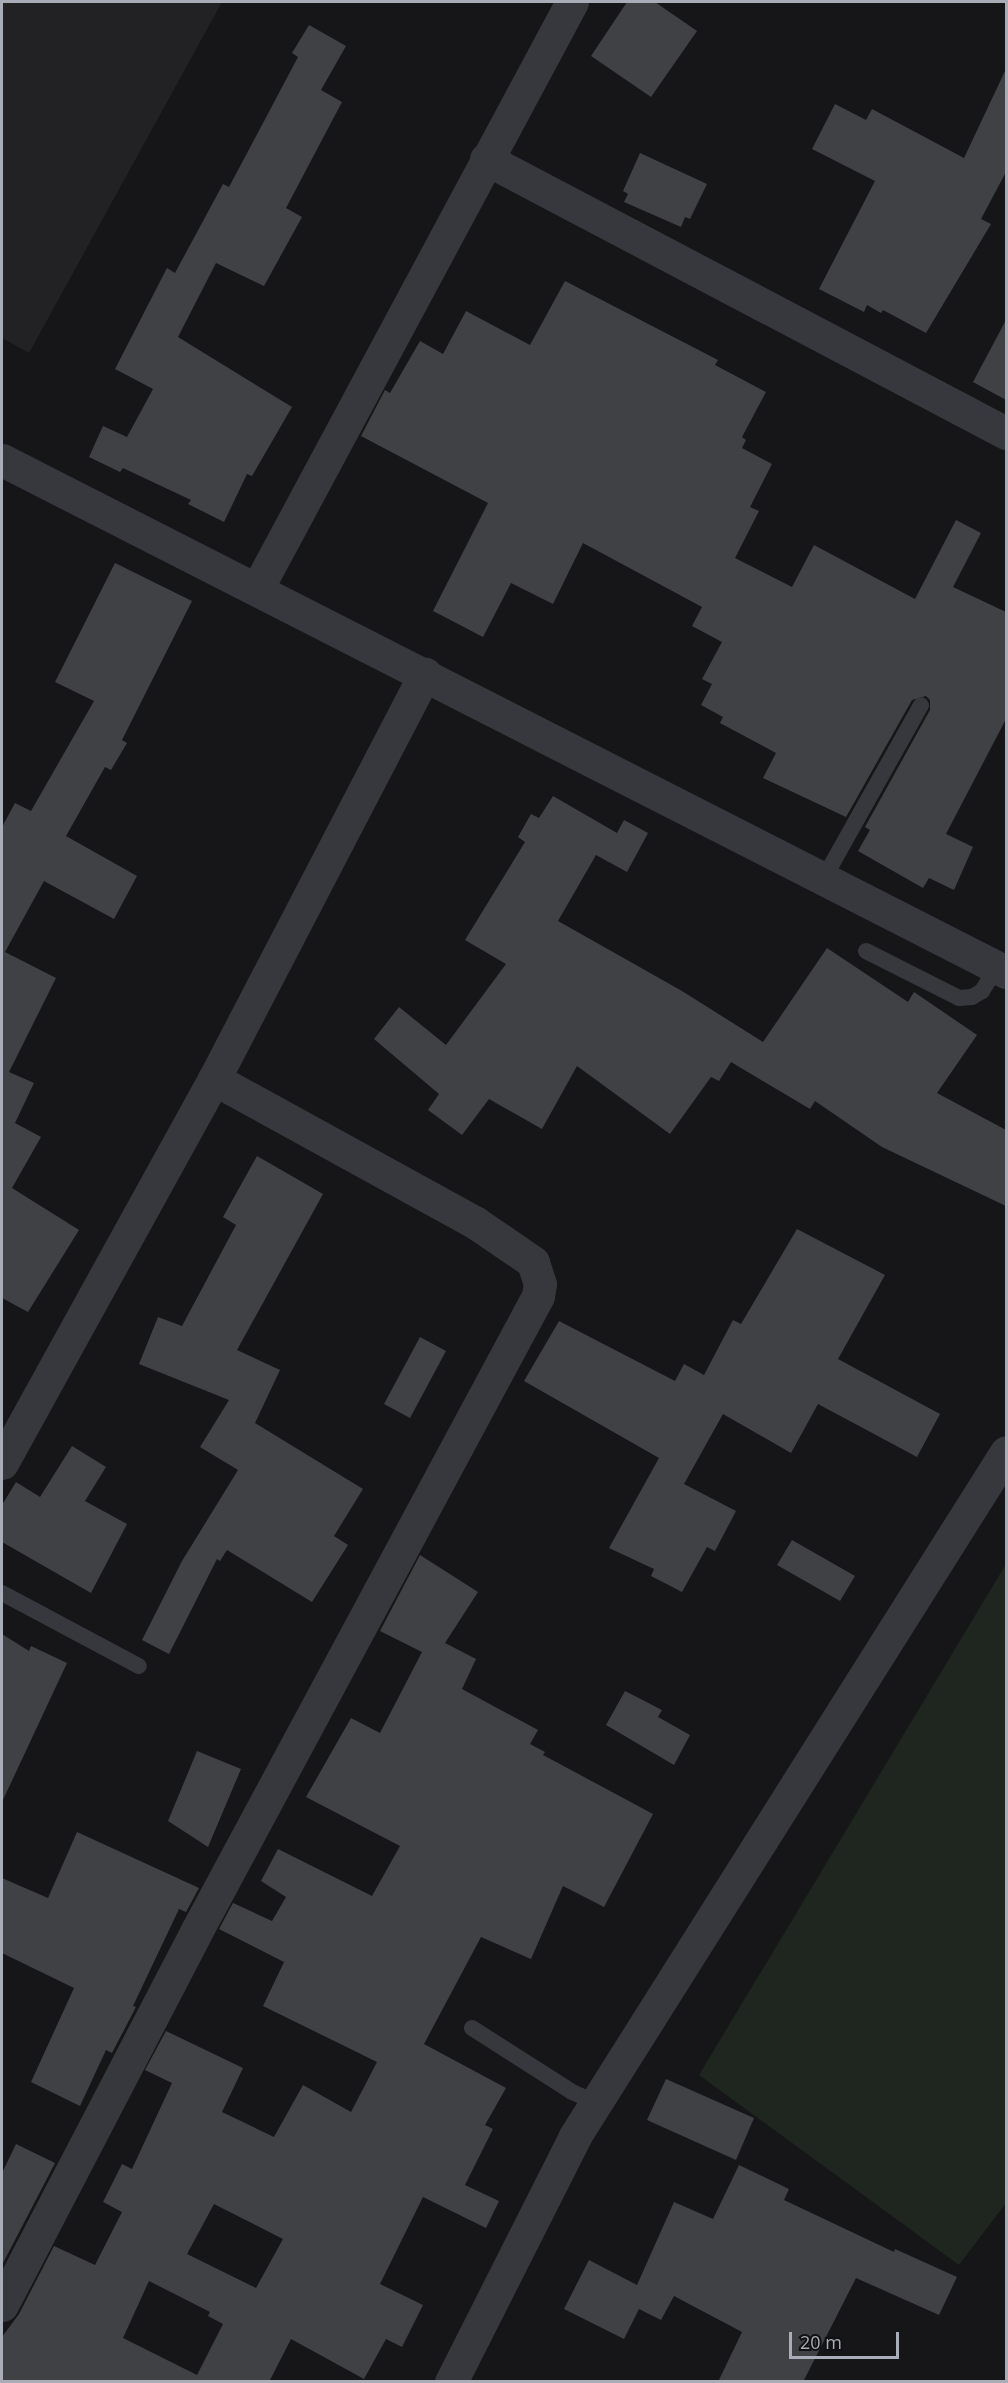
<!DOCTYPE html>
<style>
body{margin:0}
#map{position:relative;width:1008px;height:2383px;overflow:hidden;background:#161618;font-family:"Open Sans",sans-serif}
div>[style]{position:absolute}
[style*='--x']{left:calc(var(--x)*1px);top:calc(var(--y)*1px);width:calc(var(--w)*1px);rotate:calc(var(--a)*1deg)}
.built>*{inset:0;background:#222225}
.green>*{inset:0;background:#1e261f}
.building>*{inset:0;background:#404145}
.lane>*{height:16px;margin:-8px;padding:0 8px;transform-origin:8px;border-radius:8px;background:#37383d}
.street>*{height:33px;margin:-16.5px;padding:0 16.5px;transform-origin:16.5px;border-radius:16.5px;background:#37383d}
span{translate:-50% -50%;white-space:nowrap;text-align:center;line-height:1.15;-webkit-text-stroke:4.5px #111113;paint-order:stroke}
.frame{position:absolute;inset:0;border:3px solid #a8adb8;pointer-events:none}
.scale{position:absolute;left:789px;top:2332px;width:110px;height:27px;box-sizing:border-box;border:3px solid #a8adb8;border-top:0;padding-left:8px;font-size:18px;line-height:21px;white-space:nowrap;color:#a8adb8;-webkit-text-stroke:4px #111113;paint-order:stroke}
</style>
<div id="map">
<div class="built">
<i style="clip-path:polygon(2px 2px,222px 2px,29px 353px,2px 338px)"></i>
</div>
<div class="green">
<i style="clip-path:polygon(1006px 1564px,1006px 2203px,959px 2265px,699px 2075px)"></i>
</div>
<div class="building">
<i style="clip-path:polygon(627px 2px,655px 2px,697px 31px,651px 97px,591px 56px)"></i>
<i style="clip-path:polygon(309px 25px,346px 46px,321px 90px,342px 102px,286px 208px,302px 217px,264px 286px,216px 263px,178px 337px,292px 407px,252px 476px,247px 474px,224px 522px,188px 504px,191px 500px,123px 468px,120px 472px,89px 457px,103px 426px,127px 437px,153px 389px,115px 369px,167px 268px,175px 273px,223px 184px,229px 187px,298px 57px,292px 53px)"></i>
<i style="clip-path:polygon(1006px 69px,1006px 172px,981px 219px,991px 224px,926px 333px,883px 310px,881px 313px,867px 305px,864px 312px,819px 289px,875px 181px,812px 149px,835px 104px,866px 120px,872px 109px,964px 158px)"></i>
<i style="clip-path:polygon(640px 153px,707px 184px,690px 219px,685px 217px,681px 227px,624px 202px,628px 194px,623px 191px)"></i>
<i style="clip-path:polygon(565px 281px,718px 360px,715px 365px,766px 392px,742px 437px,746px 440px,742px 448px,772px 464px,750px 507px,759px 511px,735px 558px,792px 587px,814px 545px,915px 599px,956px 520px,981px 533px,953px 587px,1006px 612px,1006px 719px,946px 834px,973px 847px,954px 890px,929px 878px,923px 888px,858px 851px,870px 830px,865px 827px,930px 710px,930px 700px,926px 696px,912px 700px,846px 817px,763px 778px,776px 753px,720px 723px,723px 717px,701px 705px,712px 684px,702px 679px,722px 642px,692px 626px,702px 607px,583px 543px,553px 604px,511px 583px,483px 637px,433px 611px,488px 503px,361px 436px,385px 390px,390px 393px,420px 341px,443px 354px,466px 311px,530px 345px)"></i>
<i style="clip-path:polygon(1006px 320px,1006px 400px,973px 382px)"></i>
<i style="clip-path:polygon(115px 563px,192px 601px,122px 740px,127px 743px,111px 770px,105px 767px,66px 836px,137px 876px,114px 919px,44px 881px,5px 952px,56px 978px,9px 1072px,34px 1083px,15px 1123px,41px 1137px,12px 1188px,79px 1230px,28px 1312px,2px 1298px,2px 827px,15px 803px,31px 811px,94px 701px,55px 682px)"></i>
<i style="clip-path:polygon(553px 796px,617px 833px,624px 820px,648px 833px,627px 872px,596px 855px,558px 921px,682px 991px,763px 1042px,827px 948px,908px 1002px,914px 992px,977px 1035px,937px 1093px,1006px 1130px,1006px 1206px,882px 1147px,815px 1101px,810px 1109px,731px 1062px,719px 1081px,711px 1077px,670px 1134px,577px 1066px,542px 1129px,489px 1099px,462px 1135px,428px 1110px,439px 1094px,374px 1039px,399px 1007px,446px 1045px,506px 964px,465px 940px,525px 842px,518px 837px,531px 814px,539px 818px)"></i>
<i style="clip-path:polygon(257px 1156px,323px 1194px,237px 1350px,280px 1370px,255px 1423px,363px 1489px,334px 1536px,348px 1545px,312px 1602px,227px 1550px,220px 1561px,217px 1559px,169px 1654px,142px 1640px,182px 1561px,238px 1470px,200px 1447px,229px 1400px,139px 1364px,158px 1317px,182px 1326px,236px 1225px,223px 1217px)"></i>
<i style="clip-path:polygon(797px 1229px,885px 1275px,838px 1359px,940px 1414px,917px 1457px,818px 1404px,791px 1453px,723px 1414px,684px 1484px,736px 1511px,715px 1551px,707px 1547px,682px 1592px,651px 1576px,654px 1569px,609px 1548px,659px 1458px,524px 1381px,559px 1321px,675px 1381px,684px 1364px,704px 1375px,733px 1320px,741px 1324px)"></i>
<i style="clip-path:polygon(420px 1337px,446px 1351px,410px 1418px,384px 1404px)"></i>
<i style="clip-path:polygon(72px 1446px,106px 1467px,85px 1501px,127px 1524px,91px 1593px,2px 1542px,2px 1505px,16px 1482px,40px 1497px)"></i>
<i style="clip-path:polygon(792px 1540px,855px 1576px,840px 1601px,777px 1565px)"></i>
<i style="clip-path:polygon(evenodd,420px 1555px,478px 1592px,445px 1643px,476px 1659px,462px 1689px,538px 1730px,530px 1744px,545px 1752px,543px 1755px,653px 1814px,604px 1907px,563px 1886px,531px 1959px,481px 1937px,424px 2044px,506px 2088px,485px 2125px,493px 2129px,465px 2185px,499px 2201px,486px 2228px,423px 2197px,380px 2284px,423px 2305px,402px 2347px,386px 2339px,364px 2379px,291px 2339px,269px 2382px,2px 2381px,2px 2337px,19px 2314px,54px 2246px,95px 2265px,122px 2212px,103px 2202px,122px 2164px,132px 2169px,172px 2083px,145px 2070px,166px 2031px,243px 2068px,222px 2112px,274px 2137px,303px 2085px,351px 2112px,377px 2062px,263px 2006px,284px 1962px,219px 1929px,233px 1903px,272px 1921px,286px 1897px,261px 1881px,278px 1849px,372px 1896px,400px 1846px,306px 1797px,351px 1718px,380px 1733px,422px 1652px,380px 1631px,420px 1555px,214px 2204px,283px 2239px,256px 2288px,187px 2254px,214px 2204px,420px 1555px,149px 2281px,210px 2312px,208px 2316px,223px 2324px,197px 2375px,123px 2338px,149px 2281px)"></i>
<i style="clip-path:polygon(2px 1634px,29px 1651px,31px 1646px,67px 1663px,2px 1802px)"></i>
<i style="clip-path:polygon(625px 1691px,662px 1710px,658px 1717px,690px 1735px,674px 1765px,606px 1725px)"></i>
<i style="clip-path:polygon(197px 1751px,241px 1769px,208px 1847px,168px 1821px)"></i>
<i style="clip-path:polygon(77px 1832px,199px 1888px,186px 1912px,179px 1909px,133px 2006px,136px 2007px,112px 2053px,106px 2050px,80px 2106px,31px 2082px,74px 1988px,2px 1953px,2px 1878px,48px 1898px)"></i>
<i style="clip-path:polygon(666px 2079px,754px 2118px,736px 2160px,647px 2120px)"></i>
<i style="clip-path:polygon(16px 2144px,55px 2163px,2px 2265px,2px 2173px)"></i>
<i style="clip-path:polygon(739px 2165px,789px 2189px,784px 2200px,894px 2252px,895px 2249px,957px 2277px,939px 2315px,856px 2278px,803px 2382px,718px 2382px,742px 2332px,674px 2296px,661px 2320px,639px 2309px,624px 2339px,564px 2309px,589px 2260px,637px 2285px,674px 2202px,713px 2219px)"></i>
</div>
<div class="lane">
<i style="--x:824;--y:878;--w:198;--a:-60.7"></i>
<i style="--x:866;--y:951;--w:104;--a:26.8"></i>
<i style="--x:959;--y:998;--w:13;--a:-4"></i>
<i style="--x:972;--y:997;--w:12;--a:-31"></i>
<i style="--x:982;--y:991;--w:28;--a:-58"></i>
<i style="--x:2;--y:1593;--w:155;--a:28.1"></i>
<i style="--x:472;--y:2028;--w:119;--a:32.6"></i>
<i style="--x:572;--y:2092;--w:25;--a:23"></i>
</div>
<div class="street">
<i style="--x:486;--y:159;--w:588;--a:27.79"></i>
<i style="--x:2;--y:460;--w:1127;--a:27.02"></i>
<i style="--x:258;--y:587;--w:664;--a:-61.78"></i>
<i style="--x:2;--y:1463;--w:439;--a:-61.1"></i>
<i style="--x:214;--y:1079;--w:457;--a:-62.5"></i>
<i style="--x:2;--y:2305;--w:420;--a:-62.5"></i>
<i style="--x:196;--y:1932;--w:722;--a:-61.73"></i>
<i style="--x:538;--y:1296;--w:12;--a:-81"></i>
<i style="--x:540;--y:1284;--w:23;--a:-108"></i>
<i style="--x:533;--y:1262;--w:69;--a:-145.6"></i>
<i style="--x:476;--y:1223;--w:299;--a:-151.2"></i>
<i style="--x:451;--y:2382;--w:275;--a:-63.2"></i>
<i style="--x:575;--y:2136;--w:808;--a:-57.78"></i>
</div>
<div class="frame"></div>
<div class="scale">20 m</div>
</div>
